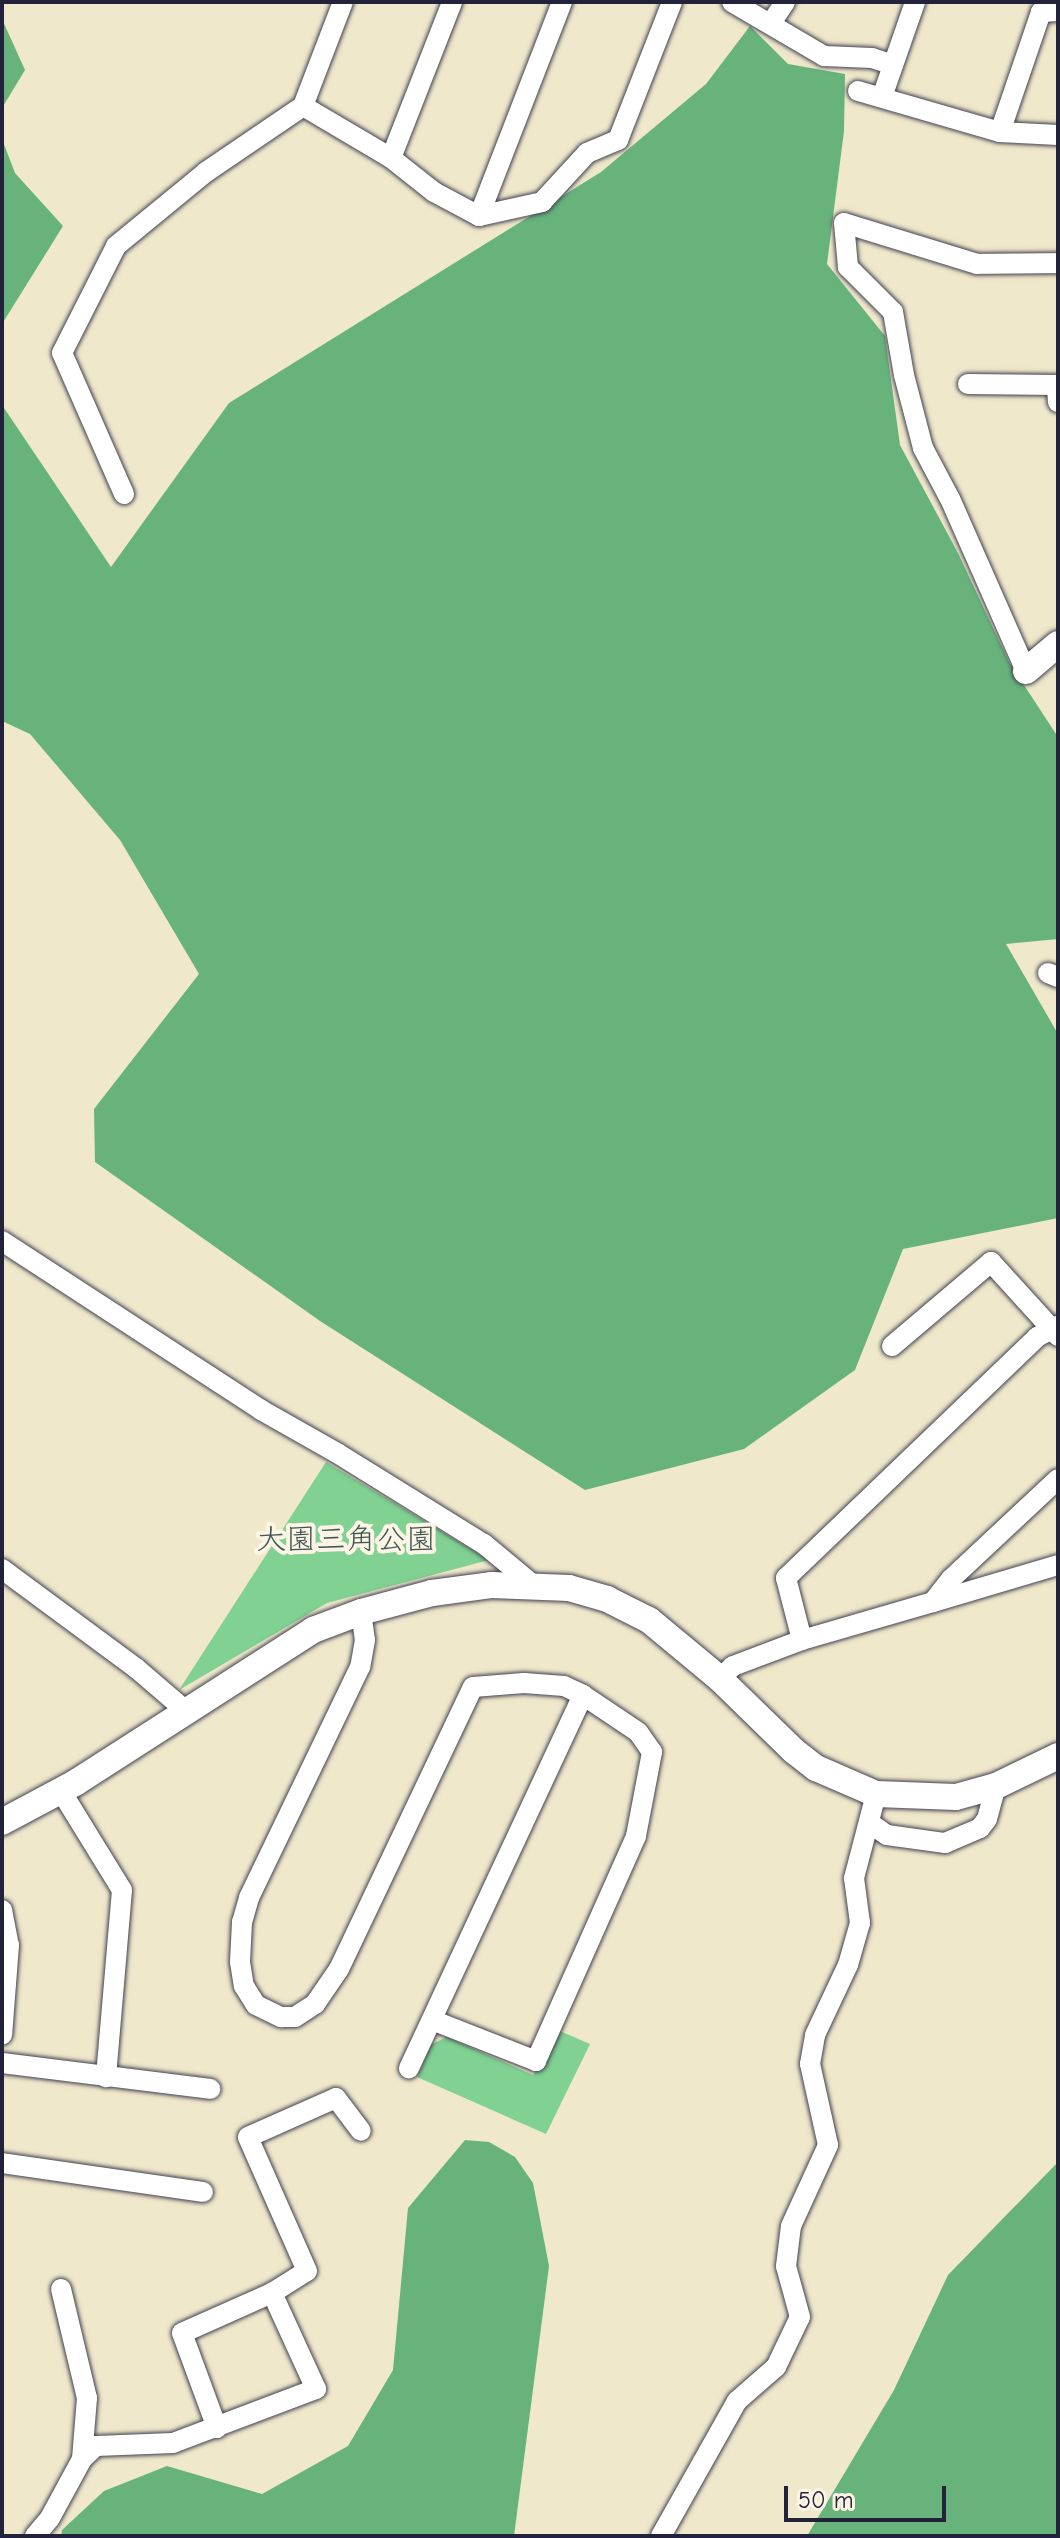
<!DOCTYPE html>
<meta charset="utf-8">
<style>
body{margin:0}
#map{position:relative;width:1060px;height:2538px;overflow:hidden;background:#efe8cb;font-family:"Comic Neue","Klee One",sans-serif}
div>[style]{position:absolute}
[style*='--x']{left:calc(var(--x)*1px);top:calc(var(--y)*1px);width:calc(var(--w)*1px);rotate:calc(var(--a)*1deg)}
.green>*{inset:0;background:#80d192}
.forest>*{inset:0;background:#68b37c}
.roads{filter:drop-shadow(0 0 2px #414051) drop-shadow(0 0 2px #414051)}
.minor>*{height:20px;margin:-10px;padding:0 10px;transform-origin:10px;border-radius:10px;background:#fff}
.tertiary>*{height:26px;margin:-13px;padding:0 13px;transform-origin:13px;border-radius:13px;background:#fff}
span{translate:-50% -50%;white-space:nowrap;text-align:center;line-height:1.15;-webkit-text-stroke:8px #fcf5e5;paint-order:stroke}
.park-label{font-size:30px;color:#3e5755}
.frame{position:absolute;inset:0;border:4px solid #22223b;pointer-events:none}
.scale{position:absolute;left:784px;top:2486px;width:162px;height:36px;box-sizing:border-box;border:4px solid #22223b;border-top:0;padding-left:10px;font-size:24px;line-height:28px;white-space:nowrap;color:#22223b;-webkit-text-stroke:6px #fcf5e5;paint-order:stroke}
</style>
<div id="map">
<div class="green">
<i style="clip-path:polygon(326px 1462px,489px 1560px,327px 1603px,179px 1690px)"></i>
<i style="clip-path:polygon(560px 2031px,590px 2044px,546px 2134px,417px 2077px,430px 2045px,447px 2037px,533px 2075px)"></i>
</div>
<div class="forest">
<i style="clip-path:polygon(2px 19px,25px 70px,2px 108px)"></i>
<i style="clip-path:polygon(750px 26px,788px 64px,845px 74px,844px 131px,827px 264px,885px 336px,900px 445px,958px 553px,1009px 662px,1058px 737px,1058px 939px,1006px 944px,1058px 1034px,1058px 1218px,903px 1249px,855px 1370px,744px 1449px,585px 1490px,320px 1321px,95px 1162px,94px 1109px,199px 974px,120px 840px,30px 734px,2px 721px,2px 405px,111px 567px,229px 403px,601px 172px,706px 84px)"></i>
<i style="clip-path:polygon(2px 139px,15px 173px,63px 226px,2px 324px)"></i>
<i style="clip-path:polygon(465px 2140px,489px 2142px,515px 2157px,533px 2183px,549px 2266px,514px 2536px,61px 2536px,62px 2530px,104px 2491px,167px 2466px,262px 2494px,348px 2446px,393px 2370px,408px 2208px)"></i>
<i style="clip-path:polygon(1058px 2162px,1058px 2536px,807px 2536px,894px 2390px,948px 2275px)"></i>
</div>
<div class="roads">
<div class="minor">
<i style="--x:732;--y:2;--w:107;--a:30.4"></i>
<i style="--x:824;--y:56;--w:48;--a:2.4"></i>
<i style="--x:872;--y:58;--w:22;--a:18"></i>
<i style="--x:771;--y:23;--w:25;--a:-56"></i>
<i style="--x:858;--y:91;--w:148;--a:16.1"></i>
<i style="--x:1000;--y:132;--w:58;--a:3"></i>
<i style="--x:882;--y:97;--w:101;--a:-70.8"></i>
<i style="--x:303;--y:106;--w:102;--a:30.6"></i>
<i style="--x:391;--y:158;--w:55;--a:38.3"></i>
<i style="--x:434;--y:192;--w:51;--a:28.1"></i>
<i style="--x:479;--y:216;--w:65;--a:-12.5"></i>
<i style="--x:542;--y:202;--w:67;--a:-47.4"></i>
<i style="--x:587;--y:153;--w:34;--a:-23"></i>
<i style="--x:618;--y:140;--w:148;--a:-68.6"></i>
<i style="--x:1000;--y:132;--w:127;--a:-71.1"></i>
<i style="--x:1041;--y:12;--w:17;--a:-3"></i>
<i style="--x:391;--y:158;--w:168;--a:-68.6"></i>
<i style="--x:479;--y:216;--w:230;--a:-68.8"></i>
<i style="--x:968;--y:384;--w:89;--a:0.6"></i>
<i style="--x:1057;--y:385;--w:17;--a:87"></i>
<i style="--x:124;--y:494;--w:154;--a:-113.7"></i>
<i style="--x:62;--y:353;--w:120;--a:-63.2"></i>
<i style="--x:116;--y:246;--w:117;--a:-39.4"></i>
<i style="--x:206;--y:172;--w:117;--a:-34.2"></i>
<i style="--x:303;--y:106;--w:111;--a:-69"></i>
<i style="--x:1026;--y:671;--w:188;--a:-113.8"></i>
<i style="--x:950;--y:499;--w:58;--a:-117.9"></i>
<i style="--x:923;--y:448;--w:75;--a:-104.6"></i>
<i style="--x:904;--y:375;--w:64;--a:-99.9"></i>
<i style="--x:893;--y:312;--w:64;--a:-135"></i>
<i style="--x:848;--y:267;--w:44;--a:-95.2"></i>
<i style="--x:844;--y:223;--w:139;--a:17.1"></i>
<i style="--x:977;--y:264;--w:81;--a:-0.7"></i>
<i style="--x:1048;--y:973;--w:11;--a:22"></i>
<i style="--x:2;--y:1241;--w:309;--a:33.1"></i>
<i style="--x:261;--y:1410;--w:87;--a:29.5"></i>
<i style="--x:337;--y:1453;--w:173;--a:31.8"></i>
<i style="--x:484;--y:1544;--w:62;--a:39.8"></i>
<i style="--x:892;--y:1346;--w:130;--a:-40.3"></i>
<i style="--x:991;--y:1262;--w:100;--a:47.8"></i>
<i style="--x:2;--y:1569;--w:167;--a:36.5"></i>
<i style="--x:136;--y:1668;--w:66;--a:40.7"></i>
<i style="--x:933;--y:1602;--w:130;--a:-16.5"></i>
<i style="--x:361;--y:1612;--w:28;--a:82"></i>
<i style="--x:365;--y:1640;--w:27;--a:100"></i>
<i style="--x:360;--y:1667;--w:256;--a:115.7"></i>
<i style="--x:249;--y:1898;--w:25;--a:106"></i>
<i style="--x:242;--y:1922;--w:40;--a:92.9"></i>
<i style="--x:240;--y:1962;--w:24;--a:81"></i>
<i style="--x:244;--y:1986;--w:22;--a:58"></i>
<i style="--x:256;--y:2005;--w:28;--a:26"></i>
<i style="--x:281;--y:2017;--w:14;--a:0"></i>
<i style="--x:295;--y:2017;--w:24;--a:-33"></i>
<i style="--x:315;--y:2004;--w:42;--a:-55.6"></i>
<i style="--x:339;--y:1969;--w:312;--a:-64.6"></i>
<i style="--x:473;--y:1687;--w:51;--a:-4.5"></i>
<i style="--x:524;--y:1683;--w:40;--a:4.3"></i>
<i style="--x:564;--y:1686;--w:21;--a:25"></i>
<i style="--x:583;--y:1695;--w:412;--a:115"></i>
<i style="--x:802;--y:1640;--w:64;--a:-104.5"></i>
<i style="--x:786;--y:1578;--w:348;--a:-43.8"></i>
<i style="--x:1037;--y:1337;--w:24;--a:-28"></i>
<i style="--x:720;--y:1679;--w:18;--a:-45"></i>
<i style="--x:733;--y:1666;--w:74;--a:-20.6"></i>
<i style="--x:802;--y:1640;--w:136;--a:-16.2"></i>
<i style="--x:933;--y:1602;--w:29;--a:-52"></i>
<i style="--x:951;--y:1579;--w:146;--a:-43.1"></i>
<i style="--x:61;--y:1791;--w:116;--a:58.4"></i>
<i style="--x:122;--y:1890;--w:188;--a:94.9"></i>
<i style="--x:871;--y:1824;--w:19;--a:35"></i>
<i style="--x:887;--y:1835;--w:59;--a:7.9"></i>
<i style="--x:945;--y:1843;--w:38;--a:-23"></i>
<i style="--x:980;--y:1828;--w:11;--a:-52"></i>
<i style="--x:987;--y:1819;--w:34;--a:-75"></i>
<i style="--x:2;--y:1910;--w:36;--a:79"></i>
<i style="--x:9;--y:1945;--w:90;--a:94.4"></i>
<i style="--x:432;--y:2020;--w:112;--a:21.5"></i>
<i style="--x:536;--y:2061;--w:246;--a:-66"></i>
<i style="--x:636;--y:1836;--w:86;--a:-79.2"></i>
<i style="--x:652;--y:1752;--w:24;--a:-125"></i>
<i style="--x:638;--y:1732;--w:66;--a:-146.1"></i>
<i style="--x:2;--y:2063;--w:210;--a:7.1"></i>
<i style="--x:2;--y:2163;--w:203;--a:8.2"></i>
<i style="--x:61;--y:2289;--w:112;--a:76.6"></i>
<i style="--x:87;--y:2398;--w:61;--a:94.7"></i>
<i style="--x:217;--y:2428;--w:101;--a:-110.2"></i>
<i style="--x:182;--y:2333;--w:98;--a:-24"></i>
<i style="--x:35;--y:2536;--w:23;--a:-50"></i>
<i style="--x:50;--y:2518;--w:67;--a:-61.5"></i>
<i style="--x:82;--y:2459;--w:19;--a:-43"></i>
<i style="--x:96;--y:2446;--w:77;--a:-2.2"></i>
<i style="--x:173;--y:2443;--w:153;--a:-20.7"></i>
<i style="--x:316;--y:2389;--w:106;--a:-114.6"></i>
<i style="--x:272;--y:2293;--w:41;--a:-32.2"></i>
<i style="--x:307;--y:2271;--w:146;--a:-113.8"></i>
<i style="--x:248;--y:2137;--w:96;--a:-23.9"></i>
<i style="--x:336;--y:2098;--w:41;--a:52.9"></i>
<i style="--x:661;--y:2536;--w:155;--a:-60.6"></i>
<i style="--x:737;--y:2401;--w:52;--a:-41.1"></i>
<i style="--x:776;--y:2367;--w:55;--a:-64.4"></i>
<i style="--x:800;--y:2317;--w:53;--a:-105.4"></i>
<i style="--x:786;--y:2266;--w:40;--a:-82.9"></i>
<i style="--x:791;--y:2226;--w:89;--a:-65.4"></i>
<i style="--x:828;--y:2145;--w:83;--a:-102.5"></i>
<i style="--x:810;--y:2064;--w:29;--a:-80"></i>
<i style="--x:815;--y:2035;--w:77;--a:-64.8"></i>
<i style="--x:848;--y:1965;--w:44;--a:-74.1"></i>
<i style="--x:860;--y:1923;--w:45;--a:-97.6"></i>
<i style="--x:854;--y:1878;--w:87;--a:-75.3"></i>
</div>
<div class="tertiary">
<i style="--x:1026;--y:671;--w:42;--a:-40.2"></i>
<i style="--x:2;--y:1822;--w:83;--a:-28.1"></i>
<i style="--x:75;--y:1783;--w:283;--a:-32.7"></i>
<i style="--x:313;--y:1630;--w:51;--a:-20.6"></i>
<i style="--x:361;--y:1612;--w:73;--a:-15"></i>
<i style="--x:432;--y:1593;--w:61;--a:-7.6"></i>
<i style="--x:492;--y:1585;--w:77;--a:2.2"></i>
<i style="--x:569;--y:1588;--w:40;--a:16"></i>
<i style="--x:607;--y:1599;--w:47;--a:26.6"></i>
<i style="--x:649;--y:1620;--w:92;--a:39.7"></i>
<i style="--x:720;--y:1679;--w:103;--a:44.2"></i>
<i style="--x:794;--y:1751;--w:28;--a:38"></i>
<i style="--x:816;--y:1768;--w:65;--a:23.4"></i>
<i style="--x:876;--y:1794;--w:80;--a:2.1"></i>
<i style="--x:956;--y:1797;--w:41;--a:-15.4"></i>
<i style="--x:996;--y:1786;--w:69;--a:-25.8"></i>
</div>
</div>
<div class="park-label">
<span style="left:346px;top:1540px">大園三角公園</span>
</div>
<div class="frame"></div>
<div class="scale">50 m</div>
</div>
